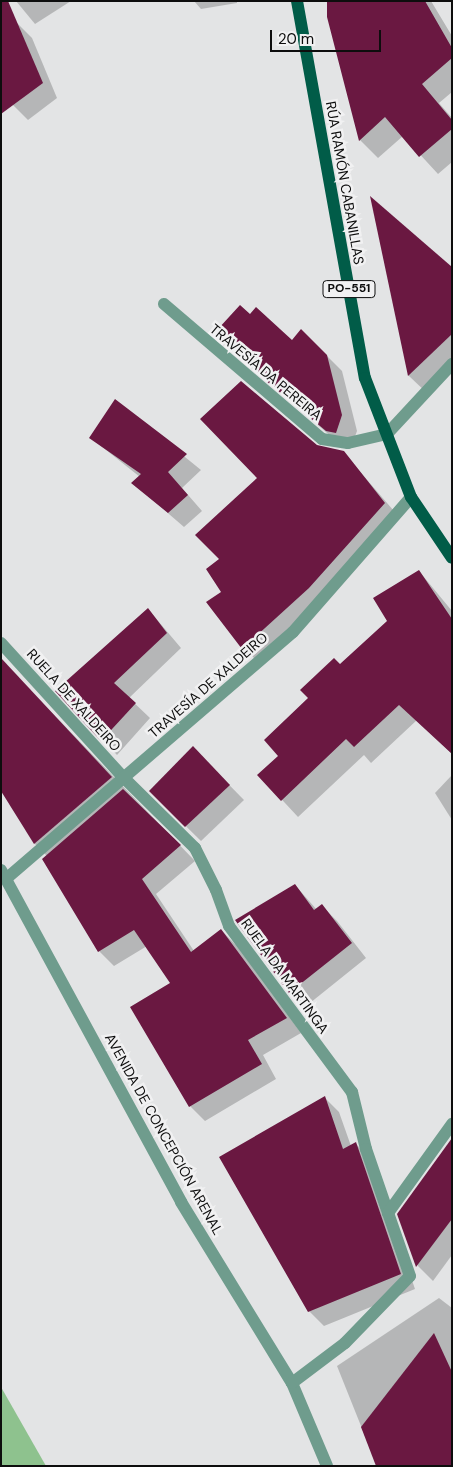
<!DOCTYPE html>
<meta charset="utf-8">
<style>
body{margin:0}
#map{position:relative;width:453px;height:1467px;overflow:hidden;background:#e3e4e5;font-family:"DM Sans",sans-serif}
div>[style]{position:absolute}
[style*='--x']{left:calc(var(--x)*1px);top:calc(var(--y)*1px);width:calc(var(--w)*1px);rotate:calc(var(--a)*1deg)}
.green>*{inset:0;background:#8ec28e}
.shadow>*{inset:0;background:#0003}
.building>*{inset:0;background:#6a1841}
.minor>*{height:12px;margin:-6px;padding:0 6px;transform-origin:6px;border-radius:6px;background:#6f9c8d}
.major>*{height:12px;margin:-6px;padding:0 6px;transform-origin:6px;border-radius:6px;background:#015c48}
span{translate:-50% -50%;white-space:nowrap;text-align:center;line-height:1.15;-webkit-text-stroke:5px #f1f1f2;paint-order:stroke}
.shield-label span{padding:1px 4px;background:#f1f1f2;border:1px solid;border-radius:4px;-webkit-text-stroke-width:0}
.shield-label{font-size:12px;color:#0d0d0d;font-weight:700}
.street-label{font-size:14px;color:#0d0d0d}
.frame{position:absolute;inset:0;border:2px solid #0d0d0d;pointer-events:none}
.scale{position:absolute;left:270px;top:30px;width:111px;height:22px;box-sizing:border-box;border:2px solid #0d0d0d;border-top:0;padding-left:6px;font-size:15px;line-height:18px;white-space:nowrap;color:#0d0d0d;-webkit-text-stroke:4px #f1f1f2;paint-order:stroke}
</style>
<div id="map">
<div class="green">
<i style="clip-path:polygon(1px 1387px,46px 1466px,1px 1466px)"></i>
</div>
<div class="shadow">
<i style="clip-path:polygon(16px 1px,71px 1px,35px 24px)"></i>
<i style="clip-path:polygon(194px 1px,237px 1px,237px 3px,201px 9px)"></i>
<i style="clip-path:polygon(328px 1px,431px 1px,452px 36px,452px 92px,439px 103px,452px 118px,452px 162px,438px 174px,403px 136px,378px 158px,360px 140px)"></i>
<i style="clip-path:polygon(17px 23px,32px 38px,57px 98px,28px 120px,13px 105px)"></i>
<i style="clip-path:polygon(372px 200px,452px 268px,452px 371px,428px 394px,409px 376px)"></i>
<i style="clip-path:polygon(250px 316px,292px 342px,302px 331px,342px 371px,357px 431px,351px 447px,342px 446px,255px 370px,259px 366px)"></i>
<i style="clip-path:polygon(116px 401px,201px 470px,182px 488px,202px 511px,184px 527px,133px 483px,140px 477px,91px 438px)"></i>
<i style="clip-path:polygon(316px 446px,343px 452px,400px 518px,258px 663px,208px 603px,223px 593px,221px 559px)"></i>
<i style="clip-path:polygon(419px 571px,452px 611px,452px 754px,417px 720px,371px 763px,364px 755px,298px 817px,259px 775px,279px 756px,310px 698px,389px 621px)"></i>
<i style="clip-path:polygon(148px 609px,181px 648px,129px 698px,150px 718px,117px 755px,57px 691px)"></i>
<i style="clip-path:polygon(1px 660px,195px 861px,156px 894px,194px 951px,221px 930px,236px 945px,301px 1033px,263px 1055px,276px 1079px,205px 1121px,190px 1106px,172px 983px,147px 946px,114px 966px,99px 951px,47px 856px,35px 844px,1px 791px)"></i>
<i style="clip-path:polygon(193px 748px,244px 800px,201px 841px,150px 791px)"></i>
<i style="clip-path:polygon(452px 775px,452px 820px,435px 793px)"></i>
<i style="clip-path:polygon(295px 885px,317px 910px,322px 906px,337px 921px,366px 958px,305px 1007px,290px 993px,237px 920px)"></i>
<i style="clip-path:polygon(325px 1098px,339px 1112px,351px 1146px,356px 1144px,371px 1159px,415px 1289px,324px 1326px,309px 1311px)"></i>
<i style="clip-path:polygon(452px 1139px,452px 1255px,433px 1281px,418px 1266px,398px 1214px)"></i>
<i style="clip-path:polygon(439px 1298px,452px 1308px,452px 1466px,377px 1466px,337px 1366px)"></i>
</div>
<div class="building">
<i style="clip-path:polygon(1px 1px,8px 1px,43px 83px,1px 114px)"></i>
<i style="clip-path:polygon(327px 1px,425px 1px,452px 48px,452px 58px,422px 84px,452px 120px,452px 129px,419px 157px,385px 117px,359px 141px,327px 17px)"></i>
<i style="clip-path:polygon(370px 196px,452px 267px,452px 334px,408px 376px)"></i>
<i style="clip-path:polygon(240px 305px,250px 314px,256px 307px,292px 340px,301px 329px,327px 355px,342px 415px,336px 433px,326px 431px,253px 370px,258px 366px,218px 329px)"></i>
<i style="clip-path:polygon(241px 381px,317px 445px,344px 451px,385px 503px,309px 588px,242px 649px,206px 602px,221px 592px,206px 569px,219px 559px,195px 535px,257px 478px,200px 419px)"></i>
<i style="clip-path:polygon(115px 399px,187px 454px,168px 472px,188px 495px,168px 513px,131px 483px,141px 474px,89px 438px)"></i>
<i style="clip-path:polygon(419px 570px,452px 619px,452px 754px,399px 705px,354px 747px,346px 739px,281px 801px,257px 775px,278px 756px,264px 740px,308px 698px,300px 690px,334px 658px,340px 664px,387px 621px,373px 598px)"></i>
<i style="clip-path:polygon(148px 608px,167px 633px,114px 683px,136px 703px,101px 741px,55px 691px)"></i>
<i style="clip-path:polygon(1px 658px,112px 777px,34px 844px,1px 791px)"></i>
<i style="clip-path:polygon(193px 746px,230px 785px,185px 827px,149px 791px)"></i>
<i style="clip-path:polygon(123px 789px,181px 845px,142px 879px,191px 952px,221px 929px,287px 1018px,248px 1040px,262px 1064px,189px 1107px,130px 1007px,170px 983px,134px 930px,98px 952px,42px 859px)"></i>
<i style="clip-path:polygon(295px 884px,314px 910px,322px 904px,352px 943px,289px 993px,235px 920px)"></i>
<i style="clip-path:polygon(325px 1096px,343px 1149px,356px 1142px,401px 1274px,308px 1312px,219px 1157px)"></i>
<i style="clip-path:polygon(452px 1138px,452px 1219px,416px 1267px,397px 1214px)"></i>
<i style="clip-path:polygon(434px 1333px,452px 1372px,452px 1466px,376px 1466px,361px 1427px)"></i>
</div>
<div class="minor">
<i style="--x:164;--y:304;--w:208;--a:40.5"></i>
<i style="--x:322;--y:439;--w:26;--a:9"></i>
<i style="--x:348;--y:443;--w:40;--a:-13"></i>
<i style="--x:387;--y:434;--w:96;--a:-47.1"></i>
<i style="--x:1;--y:643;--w:183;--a:47.7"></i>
<i style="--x:124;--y:778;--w:100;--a:44.6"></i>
<i style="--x:195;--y:848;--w:47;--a:63.4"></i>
<i style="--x:216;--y:890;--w:38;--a:70"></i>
<i style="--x:229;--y:926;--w:207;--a:53.5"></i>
<i style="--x:352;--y:1092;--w:59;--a:76.2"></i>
<i style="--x:366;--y:1149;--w:68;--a:71"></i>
<i style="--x:1;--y:870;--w:378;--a:61.5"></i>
<i style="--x:181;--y:1202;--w:212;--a:58.5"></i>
<i style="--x:292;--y:1383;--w:90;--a:67.1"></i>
<i style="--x:7;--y:878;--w:377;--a:-40.7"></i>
<i style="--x:293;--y:632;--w:179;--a:-48.8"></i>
<i style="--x:292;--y:1383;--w:66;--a:-37"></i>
<i style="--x:345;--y:1343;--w:93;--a:-45.9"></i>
<i style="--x:410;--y:1276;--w:67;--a:-109.2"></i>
<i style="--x:388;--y:1213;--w:110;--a:-54.3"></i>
</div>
<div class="major">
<i style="--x:297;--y:1;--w:383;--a:79.8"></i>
<i style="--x:365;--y:378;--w:128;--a:68.9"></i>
<i style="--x:411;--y:497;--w:73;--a:56.1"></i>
</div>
<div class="shield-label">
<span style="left:349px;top:289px">PO-551</span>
</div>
<div class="street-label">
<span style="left:345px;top:183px;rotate:80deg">RÚA RAMÓN CABANILLAS</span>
<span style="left:266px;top:372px;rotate:40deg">TRAVESÍA DA PEREIRA</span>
<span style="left:208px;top:685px;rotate:-41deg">TRAVESÍA DE XALDEIRO</span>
<span style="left:74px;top:700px;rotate:48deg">RUELA DE XALDEIRO</span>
<span style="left:285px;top:976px;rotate:54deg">RUELA DA MARTINGA</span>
<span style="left:164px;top:1134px;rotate:61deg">AVENIDA DE CONCEPCIÓN ARENAL</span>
</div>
<div class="frame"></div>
<div class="scale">20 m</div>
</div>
